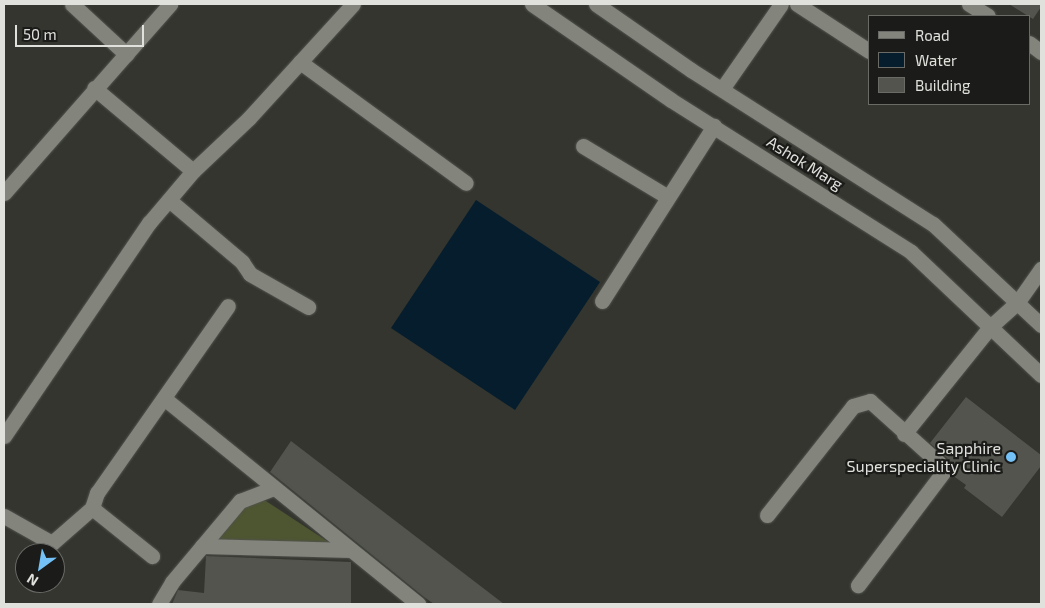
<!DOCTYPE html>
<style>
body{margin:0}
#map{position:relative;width:1045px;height:608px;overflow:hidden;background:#33352e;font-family:"Exo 2",sans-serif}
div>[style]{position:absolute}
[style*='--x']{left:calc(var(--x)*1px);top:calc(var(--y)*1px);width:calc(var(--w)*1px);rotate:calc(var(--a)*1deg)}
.green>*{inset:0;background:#4d5531}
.water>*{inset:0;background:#051d2d}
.building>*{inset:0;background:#52544d}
.roads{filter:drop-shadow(0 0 1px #52534e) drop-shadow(0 0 1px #52534e)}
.street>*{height:15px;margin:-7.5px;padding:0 7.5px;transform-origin:7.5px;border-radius:7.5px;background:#83857d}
.secondary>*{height:15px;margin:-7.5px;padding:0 7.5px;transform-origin:7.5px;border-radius:7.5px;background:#83857d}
.dots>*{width:14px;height:14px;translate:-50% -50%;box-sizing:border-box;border:2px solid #1b1c19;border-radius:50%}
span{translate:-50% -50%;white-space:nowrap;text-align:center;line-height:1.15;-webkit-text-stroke:4.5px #1b1c19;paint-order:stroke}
.street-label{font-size:16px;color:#e0e1dd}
.poi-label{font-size:16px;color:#e0e1dd}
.right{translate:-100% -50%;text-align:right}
.frame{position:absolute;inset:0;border:5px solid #e0e1dd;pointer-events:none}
.legend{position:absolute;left:868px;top:15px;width:162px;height:90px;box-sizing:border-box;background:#1b1c19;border:1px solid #6a6b67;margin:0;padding:6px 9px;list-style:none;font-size:15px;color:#e0e1dd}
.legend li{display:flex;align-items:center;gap:10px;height:25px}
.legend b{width:25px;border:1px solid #6a6b67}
.north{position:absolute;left:15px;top:543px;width:50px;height:50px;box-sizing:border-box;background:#1b1c19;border:1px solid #6a6b67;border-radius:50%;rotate:212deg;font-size:14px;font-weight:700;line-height:20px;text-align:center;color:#e0e1dd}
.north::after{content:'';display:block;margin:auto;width:18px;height:22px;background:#73c1f6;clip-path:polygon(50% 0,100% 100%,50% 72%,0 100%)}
.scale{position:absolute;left:15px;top:25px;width:129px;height:22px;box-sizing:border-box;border:2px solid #e0e1dd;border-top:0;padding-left:6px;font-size:15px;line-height:18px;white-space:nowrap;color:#e0e1dd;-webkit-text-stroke:4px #1b1c19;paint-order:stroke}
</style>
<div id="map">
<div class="green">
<i style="clip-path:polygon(249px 499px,266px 501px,333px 545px,210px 539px)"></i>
</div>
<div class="water">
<i style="clip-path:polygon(476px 200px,600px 282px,515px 410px,391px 328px)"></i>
</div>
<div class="building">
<i style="clip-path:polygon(1009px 4px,1041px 4px,1041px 7px,1033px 19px)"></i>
<i style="clip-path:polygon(966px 397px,1041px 455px,1041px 466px,1002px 517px,964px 488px,966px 485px,952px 475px,947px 458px,930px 443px)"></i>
<i style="clip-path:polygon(291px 441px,504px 604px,434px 604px,424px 597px,270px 472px)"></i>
<i style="clip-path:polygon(206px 556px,351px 562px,351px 604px,172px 604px,178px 590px,204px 593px)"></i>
</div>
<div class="roads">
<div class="street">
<i style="--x:72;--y:4;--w:74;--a:42.8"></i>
<i style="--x:797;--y:4;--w:86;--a:33.1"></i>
<i style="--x:969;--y:4;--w:22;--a:32"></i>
<i style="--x:1029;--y:43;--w:15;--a:37"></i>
<i style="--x:300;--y:62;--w:205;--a:36.1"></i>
<i style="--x:722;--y:89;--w:103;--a:-55.2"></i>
<i style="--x:583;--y:146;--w:99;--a:31"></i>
<i style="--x:193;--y:171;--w:77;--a:-43.4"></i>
<i style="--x:249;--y:118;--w:154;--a:-47.6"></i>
<i style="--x:169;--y:200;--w:96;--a:40.3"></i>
<i style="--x:242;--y:262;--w:14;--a:56"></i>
<i style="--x:250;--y:274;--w:67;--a:29.6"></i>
<i style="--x:602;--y:301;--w:208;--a:-57.4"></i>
<i style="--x:165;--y:399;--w:326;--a:39"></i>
<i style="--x:904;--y:434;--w:137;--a:-51.2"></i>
<i style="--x:990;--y:327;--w:36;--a:-42"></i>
<i style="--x:1017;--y:303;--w:42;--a:-54.8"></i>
<i style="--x:4;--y:436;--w:258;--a:-55.8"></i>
<i style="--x:149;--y:223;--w:68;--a:-49.8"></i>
<i style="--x:193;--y:171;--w:129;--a:-140"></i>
<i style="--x:92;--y:508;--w:77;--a:38.7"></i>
<i style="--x:767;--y:515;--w:139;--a:-51.7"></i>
<i style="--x:853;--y:406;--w:18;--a:-16"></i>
<i style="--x:870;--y:401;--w:93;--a:41.9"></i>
<i style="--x:939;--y:463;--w:9;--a:58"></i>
<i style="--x:944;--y:471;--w:143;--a:127"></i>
<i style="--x:4;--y:516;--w:55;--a:29.4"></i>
<i style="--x:52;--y:543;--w:53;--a:-41.2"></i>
<i style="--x:92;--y:508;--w:16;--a:-72"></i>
<i style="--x:97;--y:493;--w:228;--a:-55"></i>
<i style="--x:202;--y:546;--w:149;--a:1.5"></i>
<i style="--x:159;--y:604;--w:26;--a:-59"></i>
<i style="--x:172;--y:582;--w:106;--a:-50"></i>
<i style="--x:240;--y:501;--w:36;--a:-21"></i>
</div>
<div class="secondary">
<i style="--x:532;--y:4;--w:169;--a:34.6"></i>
<i style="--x:671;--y:100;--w:284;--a:32.3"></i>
<i style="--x:911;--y:252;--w:179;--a:43.4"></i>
<i style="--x:596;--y:4;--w:116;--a:34.8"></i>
<i style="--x:691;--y:70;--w:287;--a:32.5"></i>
<i style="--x:933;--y:224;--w:148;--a:43.1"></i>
<i style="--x:4;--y:193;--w:252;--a:-48.7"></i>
</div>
</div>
<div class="dots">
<i style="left:1011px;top:457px;background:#73c1f6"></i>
</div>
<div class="street-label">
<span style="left:805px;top:163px;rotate:32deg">Ashok Marg</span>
</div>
<div class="poi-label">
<span class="right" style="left:1001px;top:457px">Sapphire<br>Superspeciality Clinic</span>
</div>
<div class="frame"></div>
<ul class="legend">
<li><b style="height:6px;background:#83857d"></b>Road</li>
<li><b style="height:14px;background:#051d2d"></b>Water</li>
<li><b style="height:14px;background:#52544d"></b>Building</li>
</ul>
<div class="north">N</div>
<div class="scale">50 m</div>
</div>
